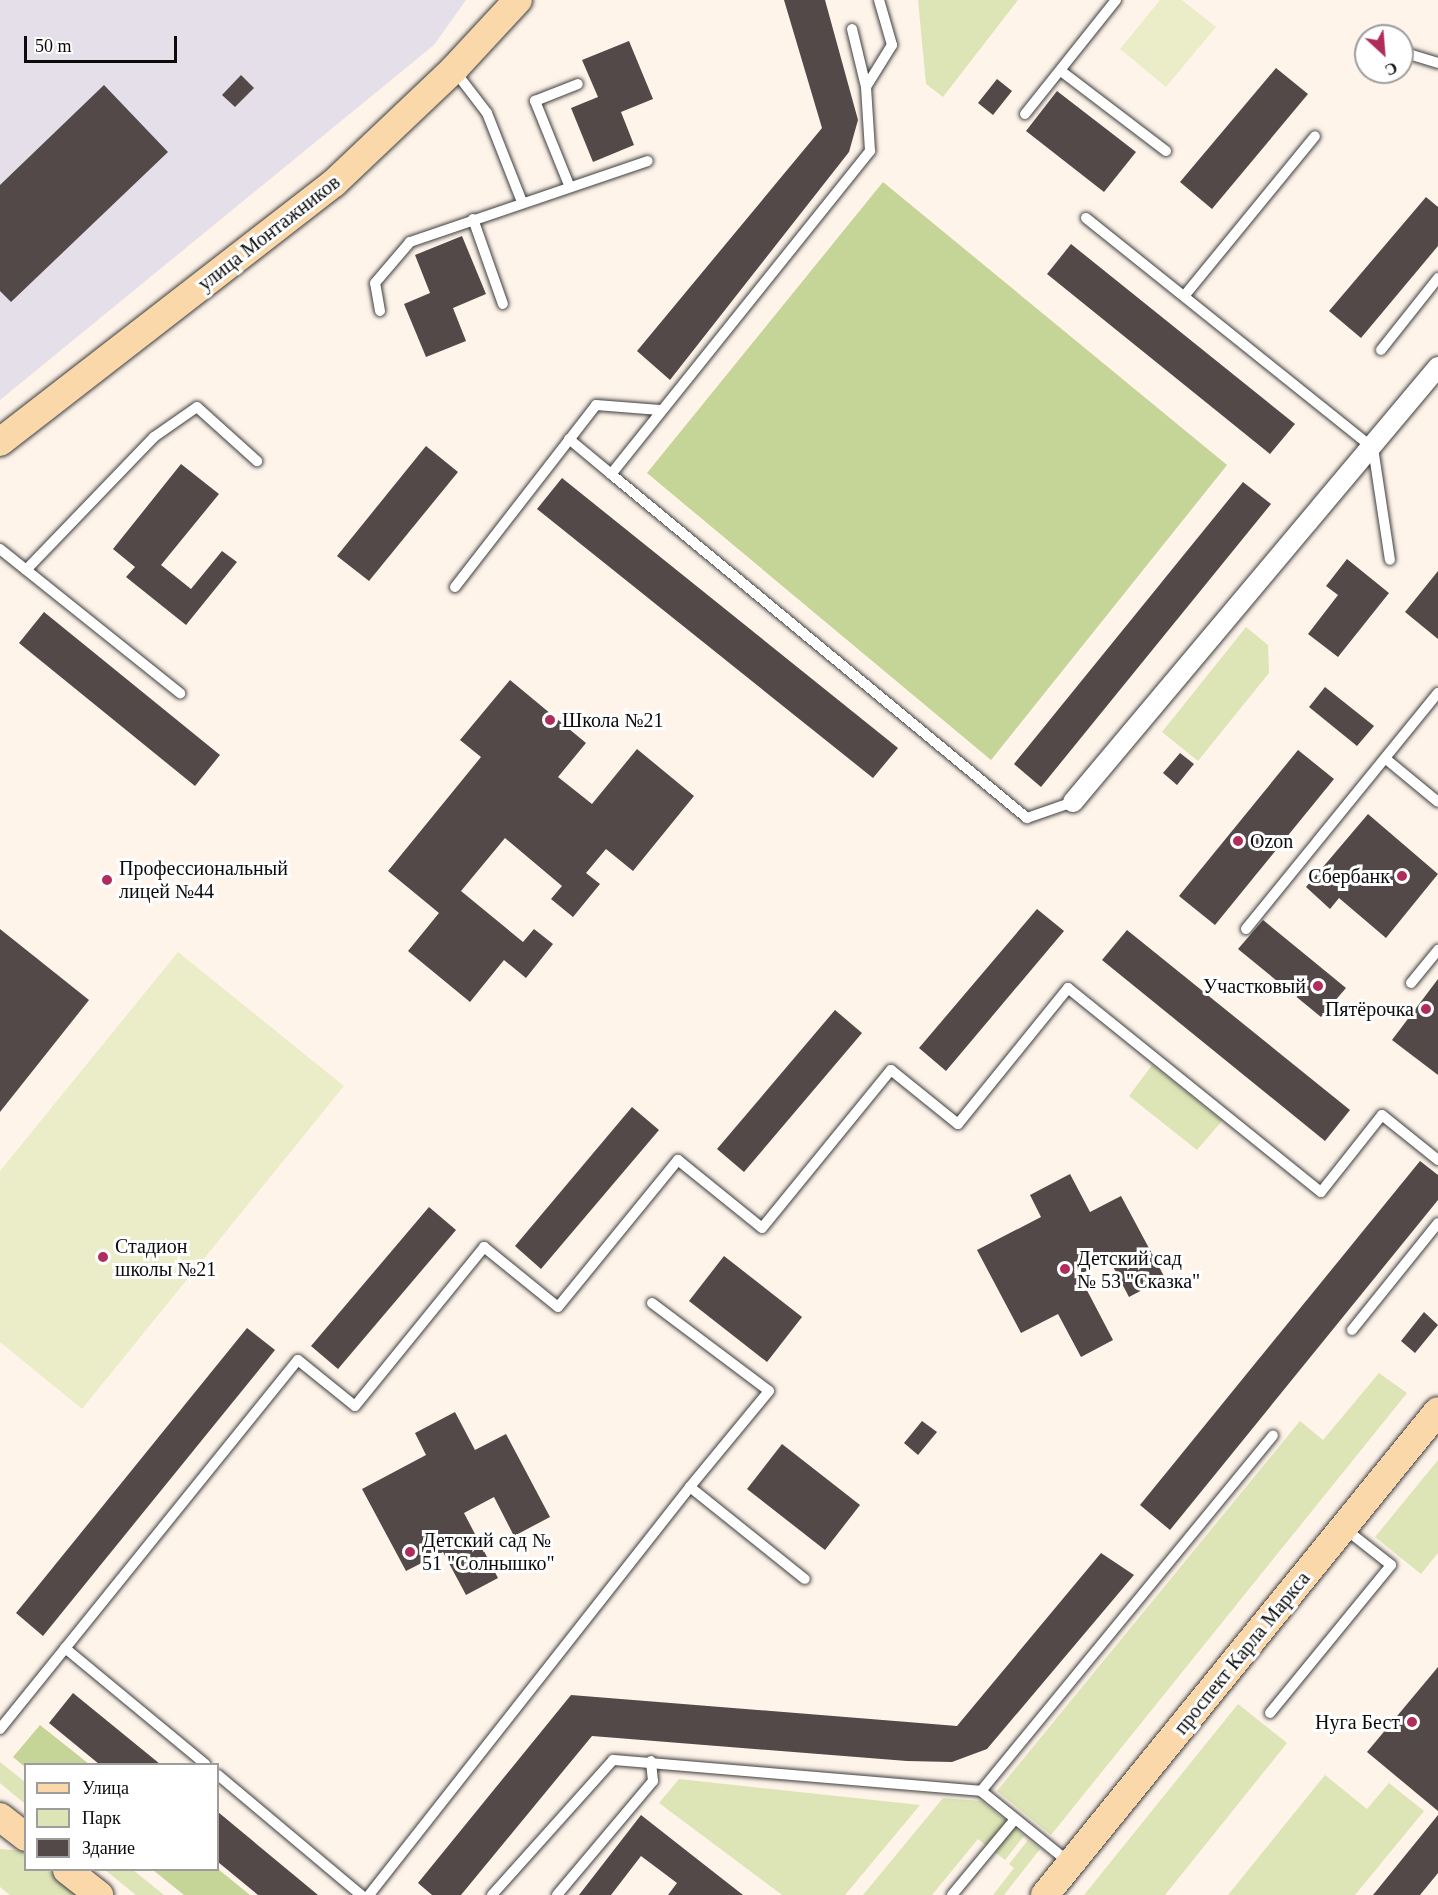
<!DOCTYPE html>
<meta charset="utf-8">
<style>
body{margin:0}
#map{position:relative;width:1438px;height:1895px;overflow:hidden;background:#fef4ea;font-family:"Times New Roman",serif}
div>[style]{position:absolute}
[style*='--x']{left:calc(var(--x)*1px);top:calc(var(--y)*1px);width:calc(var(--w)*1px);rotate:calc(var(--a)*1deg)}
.industrial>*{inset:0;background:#e5dfe9}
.green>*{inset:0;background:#dde5b6}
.forest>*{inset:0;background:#c5d497}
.pitch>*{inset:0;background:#ebedc8}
.building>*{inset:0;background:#524948}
.roads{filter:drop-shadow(0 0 2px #3e3e3e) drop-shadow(0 0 2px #3e3e3e)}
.lane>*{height:10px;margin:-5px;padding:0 5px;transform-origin:5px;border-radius:5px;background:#fff}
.street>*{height:20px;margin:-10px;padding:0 10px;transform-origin:10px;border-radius:10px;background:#fff}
.secondary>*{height:28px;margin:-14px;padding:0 14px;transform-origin:14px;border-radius:14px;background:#fad8a9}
.dots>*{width:16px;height:16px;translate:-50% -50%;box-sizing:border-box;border:3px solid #fff;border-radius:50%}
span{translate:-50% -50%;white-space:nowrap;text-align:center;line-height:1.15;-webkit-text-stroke:6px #fff;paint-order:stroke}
.street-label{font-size:20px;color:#0b0b0b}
.poi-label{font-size:20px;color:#0b0b0b}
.left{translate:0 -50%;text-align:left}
.right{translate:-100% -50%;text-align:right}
.legend{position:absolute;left:24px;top:1763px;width:195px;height:108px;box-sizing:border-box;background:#fff;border:2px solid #9d9d9d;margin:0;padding:8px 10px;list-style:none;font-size:18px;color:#0b0b0b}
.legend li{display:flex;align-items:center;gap:12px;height:30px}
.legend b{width:30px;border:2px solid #9d9d9d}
.north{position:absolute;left:1354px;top:24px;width:60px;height:60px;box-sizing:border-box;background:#fff;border:2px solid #9d9d9d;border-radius:50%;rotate:154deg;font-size:16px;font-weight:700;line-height:24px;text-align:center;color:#0b0b0b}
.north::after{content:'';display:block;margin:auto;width:21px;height:27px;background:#b02d5b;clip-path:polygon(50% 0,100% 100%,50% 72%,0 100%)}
.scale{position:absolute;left:24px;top:36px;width:153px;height:27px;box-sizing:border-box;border:3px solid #0b0b0b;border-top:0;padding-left:8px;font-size:18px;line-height:21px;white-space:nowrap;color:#0b0b0b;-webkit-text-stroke:4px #fff;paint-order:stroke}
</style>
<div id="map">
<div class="industrial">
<i style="clip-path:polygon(0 0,466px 0,434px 45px,0 400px)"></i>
</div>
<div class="green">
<i style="clip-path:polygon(918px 0,1018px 0,943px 97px,926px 84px)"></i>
<i style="clip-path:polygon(1246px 627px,1268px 645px,1269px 673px,1198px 761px,1162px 732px)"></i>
<i style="clip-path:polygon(1152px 1065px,1222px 1121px,1197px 1150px,1129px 1096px)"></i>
<i style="clip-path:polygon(1379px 1373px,1407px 1393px,1051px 1835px,997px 1791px,1300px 1421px,1323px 1440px)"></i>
<i style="clip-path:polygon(1438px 1460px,1438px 1553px,1421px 1574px,1375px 1537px)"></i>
<i style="clip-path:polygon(1238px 1704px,1287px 1743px,1165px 1895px,1084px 1895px)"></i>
<i style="clip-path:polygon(0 1762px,25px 1782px,25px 1804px,0 1783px)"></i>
<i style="clip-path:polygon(1325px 1775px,1367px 1809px,1389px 1783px,1424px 1811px,1355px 1895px,1228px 1895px)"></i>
<i style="clip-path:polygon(679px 1779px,920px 1805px,845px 1895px,782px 1895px,659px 1803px)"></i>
<i style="clip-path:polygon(943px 1798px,981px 1801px,1024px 1836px,1005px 1860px,978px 1839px,932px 1895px,863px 1895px)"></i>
<i style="clip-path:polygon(1028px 1840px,1040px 1849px,1004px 1895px,993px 1895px,1014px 1868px,1009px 1864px)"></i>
<i style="clip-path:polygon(0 1849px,25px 1851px,26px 1870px,48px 1870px,79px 1895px,10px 1895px,0 1887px)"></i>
<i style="clip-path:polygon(105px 1870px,133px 1870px,164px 1895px,136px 1895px)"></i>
</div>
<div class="forest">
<i style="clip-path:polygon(883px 182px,1227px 465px,991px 760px,647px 473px)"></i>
<i style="clip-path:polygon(40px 1725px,89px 1764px,25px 1767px,13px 1757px)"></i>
<i style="clip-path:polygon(218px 1869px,250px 1895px,184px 1895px,153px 1870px)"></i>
</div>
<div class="pitch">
<i style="clip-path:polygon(1160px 0,1182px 0,1216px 27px,1166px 87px,1120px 49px)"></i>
<i style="clip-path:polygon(178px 952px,344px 1086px,82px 1409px,0 1342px,0 1171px)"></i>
</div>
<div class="building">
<i style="clip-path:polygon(784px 0,825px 0,858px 120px,849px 152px,670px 380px,637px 351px,822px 128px)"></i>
<i style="clip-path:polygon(629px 41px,653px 99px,621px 112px,634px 145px,593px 162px,571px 108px,598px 97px,582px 60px)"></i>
<i style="clip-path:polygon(1276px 68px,1308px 94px,1212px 209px,1180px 182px)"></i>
<i style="clip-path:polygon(241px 75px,254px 88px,235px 107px,222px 95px)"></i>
<i style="clip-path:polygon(997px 79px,1012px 91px,993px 115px,978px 103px)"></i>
<i style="clip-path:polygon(104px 85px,168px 152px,11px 302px,0 291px,0 185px)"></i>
<i style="clip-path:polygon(1057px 91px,1136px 152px,1104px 192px,1026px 131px)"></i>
<i style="clip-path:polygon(1426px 197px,1438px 207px,1438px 246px,1361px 338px,1329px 311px)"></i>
<i style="clip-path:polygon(462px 236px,486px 294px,453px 308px,466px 341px,426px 357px,404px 304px,430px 293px,415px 255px)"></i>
<i style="clip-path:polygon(1071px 244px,1295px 424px,1270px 454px,1047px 274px)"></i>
<i style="clip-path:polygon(426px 446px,458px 472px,369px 581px,337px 556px)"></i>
<i style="clip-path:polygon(181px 464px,219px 494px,161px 565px,191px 589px,222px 551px,237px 562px,186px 625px,126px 577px,135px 567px,113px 549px)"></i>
<i style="clip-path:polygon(562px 478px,898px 748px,873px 778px,537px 509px)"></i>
<i style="clip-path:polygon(1243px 482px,1271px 504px,1041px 787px,1014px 764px)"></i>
<i style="clip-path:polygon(1347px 559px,1389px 593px,1338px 657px,1308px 634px,1338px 595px,1326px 586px)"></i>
<i style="clip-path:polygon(1438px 571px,1438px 639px,1405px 612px)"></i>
<i style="clip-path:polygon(44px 612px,220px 755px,195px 786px,19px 643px)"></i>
<i style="clip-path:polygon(510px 680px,586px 743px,558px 777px,592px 804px,637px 749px,694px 796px,633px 871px,606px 849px,586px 873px,600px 884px,573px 917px,551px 899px,562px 886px,505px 838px,461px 891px,523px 942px,534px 929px,553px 944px,526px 978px,504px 960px,470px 1002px,408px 951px,439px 913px,388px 871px,481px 757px,460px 740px)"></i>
<i style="clip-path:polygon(1325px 687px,1374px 726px,1357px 746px,1309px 707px)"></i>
<i style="clip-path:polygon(1298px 750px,1334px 779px,1215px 925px,1179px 896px)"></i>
<i style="clip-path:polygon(1180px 753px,1194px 764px,1177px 785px,1163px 773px)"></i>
<i style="clip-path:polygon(1368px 814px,1438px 874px,1386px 938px,1339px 898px,1330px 909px,1306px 887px)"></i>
<i style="clip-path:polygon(1037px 909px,1064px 931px,946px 1071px,919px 1048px)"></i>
<i style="clip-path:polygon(1263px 920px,1346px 988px,1321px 1017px,1238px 949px)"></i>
<i style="clip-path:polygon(0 929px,89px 1000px,0 1112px)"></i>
<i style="clip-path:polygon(1127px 930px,1350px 1110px,1325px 1141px,1102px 960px)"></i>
<i style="clip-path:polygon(1438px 979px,1438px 1075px,1392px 1040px)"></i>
<i style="clip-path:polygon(835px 1010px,862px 1033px,744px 1172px,717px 1149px)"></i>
<i style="clip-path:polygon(632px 1107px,659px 1130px,541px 1269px,515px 1246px)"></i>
<i style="clip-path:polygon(1420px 1161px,1438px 1175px,1438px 1200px,1170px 1530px,1140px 1505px)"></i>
<i style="clip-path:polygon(1070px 1174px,1090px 1212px,1121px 1196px,1165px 1278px,1129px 1297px,1109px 1259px,1079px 1275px,1113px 1340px,1081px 1357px,1058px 1314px,1021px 1333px,977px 1250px,1041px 1217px,1030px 1195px)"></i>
<i style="clip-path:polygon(429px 1207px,456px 1230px,338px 1369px,311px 1346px)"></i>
<i style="clip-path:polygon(724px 1256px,802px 1317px,767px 1362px,689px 1301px)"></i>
<i style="clip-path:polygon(1424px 1312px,1438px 1325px,1415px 1353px,1401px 1341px)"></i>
<i style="clip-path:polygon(247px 1328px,275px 1350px,43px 1636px,16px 1613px)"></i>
<i style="clip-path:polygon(455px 1412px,475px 1450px,506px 1434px,550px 1517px,514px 1536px,494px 1497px,464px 1513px,498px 1578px,466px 1595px,443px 1552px,406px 1571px,362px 1489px,426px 1455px,415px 1433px)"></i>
<i style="clip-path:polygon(922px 1421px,937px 1432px,918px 1455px,904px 1443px)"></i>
<i style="clip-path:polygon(782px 1444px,860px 1505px,825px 1550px,747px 1489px)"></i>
<i style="clip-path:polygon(1101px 1553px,1134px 1575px,987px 1749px,952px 1762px,907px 1761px,592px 1736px,461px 1895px,432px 1895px,418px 1883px,571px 1695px,957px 1726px)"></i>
<i style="clip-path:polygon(1438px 1667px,1438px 1811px,1367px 1752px)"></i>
<i style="clip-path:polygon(73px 1693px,160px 1764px,99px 1764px,49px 1723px)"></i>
<i style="clip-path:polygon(218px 1812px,318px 1895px,258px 1895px,218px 1862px)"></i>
<i style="clip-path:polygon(641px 1815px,697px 1859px,743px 1895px,668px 1895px,677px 1883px,641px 1856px,611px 1895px,579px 1895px)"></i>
<i style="clip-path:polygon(1438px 1815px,1438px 1873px,1420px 1895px,1373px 1895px)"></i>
</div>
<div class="roads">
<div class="lane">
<i style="--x:879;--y:0;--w:47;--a:73.9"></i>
<i style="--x:892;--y:45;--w:49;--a:121.8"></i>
<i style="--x:866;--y:87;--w:64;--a:86.4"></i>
<i style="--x:870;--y:151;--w:414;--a:128.7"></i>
<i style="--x:611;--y:474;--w:540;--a:39.59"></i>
<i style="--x:1027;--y:818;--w:49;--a:-19.2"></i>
<i style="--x:852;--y:29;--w:60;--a:76.4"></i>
<i style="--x:1402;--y:52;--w:38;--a:17"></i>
<i style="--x:454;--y:70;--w:54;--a:52.5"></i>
<i style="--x:487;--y:113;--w:96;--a:68.5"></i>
<i style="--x:1061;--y:71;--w:132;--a:37.3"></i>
<i style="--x:1025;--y:114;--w:146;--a:-51.4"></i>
<i style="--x:569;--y:185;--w:91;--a:-112"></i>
<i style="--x:535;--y:101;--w:46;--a:-21.6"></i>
<i style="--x:1086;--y:218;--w:368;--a:38.7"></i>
<i style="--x:1373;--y:448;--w:113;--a:81.4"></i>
<i style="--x:473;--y:219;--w:90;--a:70.6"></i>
<i style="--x:1185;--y:295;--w:205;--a:-50.7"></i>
<i style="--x:380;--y:311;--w:28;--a:-100"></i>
<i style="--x:375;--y:283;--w:54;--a:-49.5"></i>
<i style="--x:410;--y:242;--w:251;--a:-18.8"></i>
<i style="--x:1381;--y:350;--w:92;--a:-51.6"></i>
<i style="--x:569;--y:439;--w:55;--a:39.8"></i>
<i style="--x:0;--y:549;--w:231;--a:38.7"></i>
<i style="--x:26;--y:570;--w:185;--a:-46.1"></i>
<i style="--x:154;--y:437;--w:52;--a:-34.9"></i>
<i style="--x:197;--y:407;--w:81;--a:42"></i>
<i style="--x:455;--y:587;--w:230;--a:-52.2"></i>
<i style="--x:596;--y:405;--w:64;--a:4.5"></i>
<i style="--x:1386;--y:759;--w:67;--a:39.6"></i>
<i style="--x:1246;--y:929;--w:304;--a:-50.9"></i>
<i style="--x:1411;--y:983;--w:43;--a:-50.7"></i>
<i style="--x:652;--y:1303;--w:146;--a:36.9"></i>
<i style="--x:769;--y:1391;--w:124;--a:129.5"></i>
<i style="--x:1352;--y:1330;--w:137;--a:-51.2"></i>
<i style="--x:65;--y:1648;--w:182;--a:39.6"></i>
<i style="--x:1270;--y:1713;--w:191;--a:-50.7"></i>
<i style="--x:1391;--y:1565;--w:60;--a:-141.8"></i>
<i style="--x:0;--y:1729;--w:474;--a:-51.1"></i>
<i style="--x:298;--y:1360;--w:73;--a:38.9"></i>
<i style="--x:355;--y:1406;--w:205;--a:-50.9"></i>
<i style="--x:484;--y:1247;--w:95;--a:39"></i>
<i style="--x:558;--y:1307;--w:190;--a:-50.8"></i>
<i style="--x:678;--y:1160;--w:108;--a:39"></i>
<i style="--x:762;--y:1228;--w:204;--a:-50.8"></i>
<i style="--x:891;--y:1070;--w:86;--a:38.9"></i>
<i style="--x:958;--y:1124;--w:175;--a:-51"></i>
<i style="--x:1068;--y:988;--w:325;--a:38.9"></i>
<i style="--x:1321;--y:1192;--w:98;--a:-51.6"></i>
<i style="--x:1382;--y:1115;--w:72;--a:38.8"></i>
<i style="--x:218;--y:1775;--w:187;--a:40"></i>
<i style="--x:981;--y:1791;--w:460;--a:-50.6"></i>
<i style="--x:369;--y:1895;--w:519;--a:-51.81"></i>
<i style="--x:690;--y:1487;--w:147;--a:38.7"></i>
<i style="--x:492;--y:1895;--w:181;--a:-48.1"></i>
<i style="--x:613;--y:1760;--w:369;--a:4.8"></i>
<i style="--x:981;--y:1791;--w:114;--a:39"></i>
<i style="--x:557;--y:1895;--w:149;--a:-49.9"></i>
<i style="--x:653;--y:1781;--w:20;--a:-96"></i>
<i style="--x:952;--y:1895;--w:99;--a:-50.3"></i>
</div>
<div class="street">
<i style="--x:1073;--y:802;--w:568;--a:-50"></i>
</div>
<div class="secondary">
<i style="--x:0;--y:442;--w:423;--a:-37.8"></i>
<i style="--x:334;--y:183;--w:166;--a:-43.5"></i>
<i style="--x:454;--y:69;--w:94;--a:-47.2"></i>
<i style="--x:0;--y:1817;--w:33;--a:38"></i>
<i style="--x:67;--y:1870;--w:41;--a:38"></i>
<i style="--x:1045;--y:1895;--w:623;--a:-50.92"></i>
</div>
</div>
<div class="dots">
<i style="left:550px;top:720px;background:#b02d5b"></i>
<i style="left:1238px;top:841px;background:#b02d5b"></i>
<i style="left:1402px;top:876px;background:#b02d5b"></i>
<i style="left:107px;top:880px;background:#b02d5b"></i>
<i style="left:1318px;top:986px;background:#b02d5b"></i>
<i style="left:1426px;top:1009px;background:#b02d5b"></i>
<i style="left:103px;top:1257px;background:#b02d5b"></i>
<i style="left:1065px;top:1269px;background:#b02d5b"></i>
<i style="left:410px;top:1552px;background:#b02d5b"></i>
<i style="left:1412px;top:1722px;background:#b02d5b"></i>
</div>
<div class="street-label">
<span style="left:269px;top:233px;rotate:-38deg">улица Монтажников</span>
<span style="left:1242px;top:1653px;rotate:-51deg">проспект Карла Маркса</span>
</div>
<div class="poi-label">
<span class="left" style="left:562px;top:720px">Школа №21</span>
<span class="left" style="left:1250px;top:841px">Ozon</span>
<span class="left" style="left:119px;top:880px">Профессиональный<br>лицей №44</span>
<span class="right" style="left:1390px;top:876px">Сбербанк</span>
<span class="right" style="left:1306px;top:986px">Участковый</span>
<span class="right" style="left:1414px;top:1009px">Пятёрочка</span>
<span class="left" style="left:115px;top:1258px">Стадион<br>школы №21</span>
<span class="left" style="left:1077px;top:1270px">Детский сад<br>№ 53 "Сказка"</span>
<span class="left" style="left:422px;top:1552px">Детский сад №<br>51 "Солнышко"</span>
<span class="right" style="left:1400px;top:1722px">Нуга Бест</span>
</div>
<ul class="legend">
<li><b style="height:8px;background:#fad8a9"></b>Улица</li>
<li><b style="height:16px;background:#dde5b6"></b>Парк</li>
<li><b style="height:16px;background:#524948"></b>Здание</li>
</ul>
<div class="north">С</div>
<div class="scale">50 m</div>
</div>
